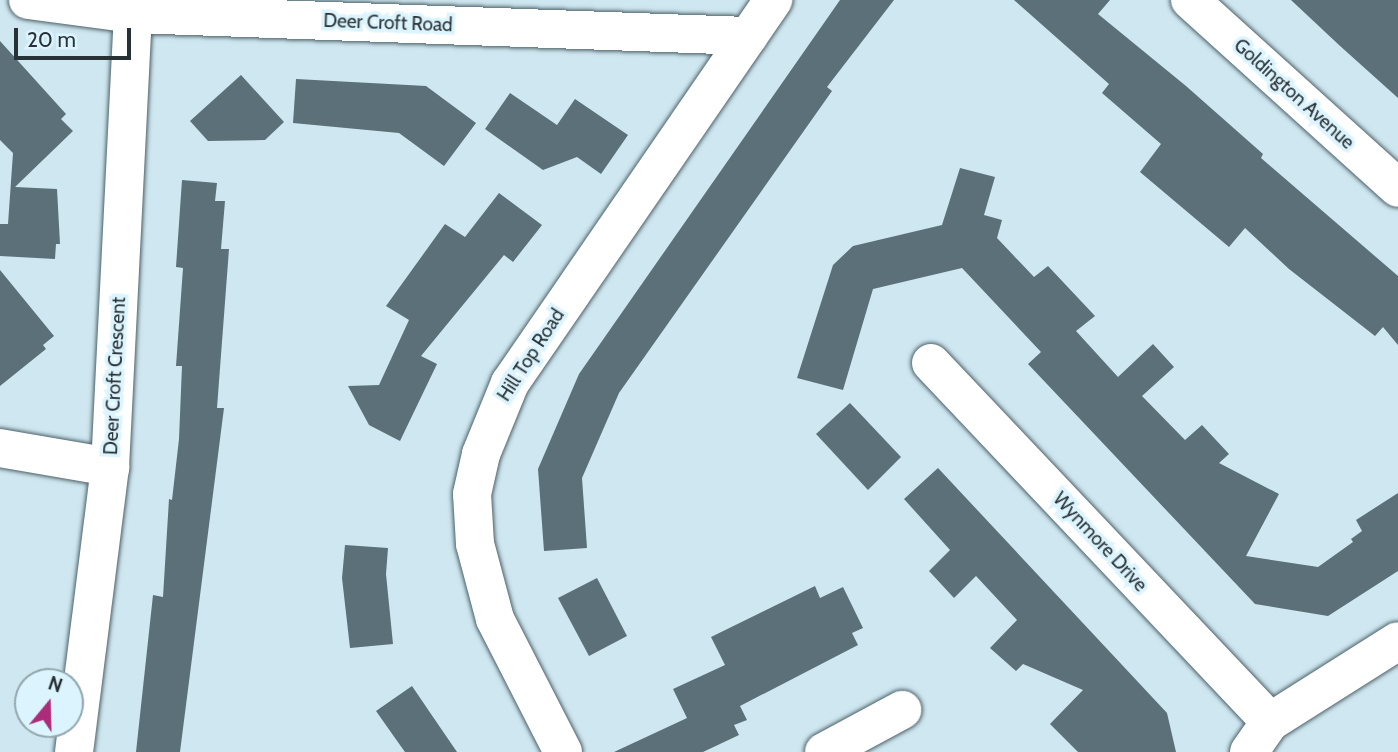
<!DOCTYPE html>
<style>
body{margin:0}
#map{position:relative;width:1398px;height:752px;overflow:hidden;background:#cfe7f0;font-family:Cabin,sans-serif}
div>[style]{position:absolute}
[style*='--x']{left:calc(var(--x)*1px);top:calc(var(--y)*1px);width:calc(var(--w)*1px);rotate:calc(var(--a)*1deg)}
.building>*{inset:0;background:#5b7078}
.roads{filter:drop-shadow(0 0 2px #4d6169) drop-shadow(0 0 2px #4d6169)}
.minor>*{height:38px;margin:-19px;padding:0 19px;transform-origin:19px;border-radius:19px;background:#fff}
span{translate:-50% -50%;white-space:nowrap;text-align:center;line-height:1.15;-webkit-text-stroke:7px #dcf4fd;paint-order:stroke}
.street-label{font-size:19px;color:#283135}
.north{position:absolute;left:14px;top:668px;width:70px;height:70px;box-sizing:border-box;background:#dcf4fd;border:2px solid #94a6ad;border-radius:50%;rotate:19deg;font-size:19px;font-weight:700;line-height:28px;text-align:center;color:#283135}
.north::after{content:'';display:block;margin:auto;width:24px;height:32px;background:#ac2c7a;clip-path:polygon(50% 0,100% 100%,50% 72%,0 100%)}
.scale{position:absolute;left:14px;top:28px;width:117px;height:32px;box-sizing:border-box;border:4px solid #283135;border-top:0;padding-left:9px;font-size:21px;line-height:24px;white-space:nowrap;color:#283135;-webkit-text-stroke:5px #dcf4fd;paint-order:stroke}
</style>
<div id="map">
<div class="building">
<i style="clip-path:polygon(840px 0,894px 0,827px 87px,832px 91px,619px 393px,582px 478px,587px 548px,544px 551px,538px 469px,579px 374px)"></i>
<i style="clip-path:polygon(1014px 0,1110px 0,1098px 14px,1186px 86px,1263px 154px,1261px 158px,1398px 276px,1398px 345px,1383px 327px,1375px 336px,1289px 269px,1245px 228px,1229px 247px,1140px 172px,1161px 144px,1102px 93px,1109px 84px)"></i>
<i style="clip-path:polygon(1291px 0,1398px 0,1398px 98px,1339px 45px)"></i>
<i style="clip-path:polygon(0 41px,66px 114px,61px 119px,73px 131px,15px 187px,57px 189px,60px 244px,56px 244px,55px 259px,0 256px,0 224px,8px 224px,13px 153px,0 140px)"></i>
<i style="clip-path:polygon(241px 75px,284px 122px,265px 140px,208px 141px,190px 121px)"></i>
<i style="clip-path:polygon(296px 79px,426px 86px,476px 123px,444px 166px,399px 133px,293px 123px)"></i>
<i style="clip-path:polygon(510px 93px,557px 125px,575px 99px,628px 135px,601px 174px,577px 157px,543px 170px,485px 129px)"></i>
<i style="clip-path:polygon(960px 168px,995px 177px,984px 215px,1002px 220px,997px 238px,1034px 277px,1048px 266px,1095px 316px,1076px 331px,1118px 377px,1153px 344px,1174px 367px,1142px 396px,1185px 440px,1202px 425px,1229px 454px,1219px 463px,1279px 494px,1246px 556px,1318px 567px,1353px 542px,1351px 539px,1362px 531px,1356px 520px,1398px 493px,1398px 571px,1328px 616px,1255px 604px,1028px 364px,1041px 352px,962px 268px,873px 289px,843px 390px,797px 378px,833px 265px,853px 246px,942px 225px)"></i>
<i style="clip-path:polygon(182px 180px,217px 183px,215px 201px,225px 201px,221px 249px,229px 249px,217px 408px,224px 408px,180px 752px,136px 752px,153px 595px,163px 597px,169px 499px,172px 500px,179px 439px,182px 366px,176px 366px,183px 268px,176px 267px)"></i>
<i style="clip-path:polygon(499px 193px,542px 225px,513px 262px,504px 255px,421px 356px,437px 364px,400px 441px,369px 425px,348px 386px,379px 385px,409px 320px,386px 306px,445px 224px,465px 237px)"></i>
<i style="clip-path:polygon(0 270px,54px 336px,43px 345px,46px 349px,0 386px)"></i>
<i style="clip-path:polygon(850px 403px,901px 457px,868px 490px,816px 434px)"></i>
<i style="clip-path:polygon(938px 468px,1167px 713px,1176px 752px,1078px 752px,1050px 724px,1083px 690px,1023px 664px,1016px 671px,990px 648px,1017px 620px,976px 576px,954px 598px,929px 571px,950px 550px,904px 499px)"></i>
<i style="clip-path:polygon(345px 545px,388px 548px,386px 574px,393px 644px,350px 648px,342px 578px)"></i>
<i style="clip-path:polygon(597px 578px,627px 636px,589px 656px,558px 598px)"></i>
<i style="clip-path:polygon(815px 586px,820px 598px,843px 587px,863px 628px,852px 633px,858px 645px,740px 706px,747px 720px,734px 725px,739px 735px,703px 752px,614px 752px,687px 718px,673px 689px,725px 665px,711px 637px)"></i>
<i style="clip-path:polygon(412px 686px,431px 714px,457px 752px,405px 752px,395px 738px,376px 711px)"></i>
</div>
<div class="roads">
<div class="minor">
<i style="--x:28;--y:0;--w:106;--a:7.6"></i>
<i style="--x:133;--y:14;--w:616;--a:2.05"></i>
<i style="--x:1190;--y:0;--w:280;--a:42.1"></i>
<i style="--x:931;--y:363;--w:494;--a:46.6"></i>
<i style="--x:0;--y:448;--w:112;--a:9.8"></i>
<i style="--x:74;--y:752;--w:287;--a:-82.8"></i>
<i style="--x:110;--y:467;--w:454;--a:-87.1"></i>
<i style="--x:133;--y:14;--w:17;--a:-123"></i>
<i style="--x:563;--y:752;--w:149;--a:-117.1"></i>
<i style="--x:495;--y:619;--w:78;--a:-104.9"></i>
<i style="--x:475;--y:544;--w:50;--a:-93.4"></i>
<i style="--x:472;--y:494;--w:41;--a:-77.3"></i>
<i style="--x:481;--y:454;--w:77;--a:-67.8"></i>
<i style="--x:510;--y:383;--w:465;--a:-55.5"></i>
<i style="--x:824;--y:752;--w:89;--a:-28.3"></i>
<i style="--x:1249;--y:752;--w:37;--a:-55"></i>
<i style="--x:1270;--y:722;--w:151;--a:-32.3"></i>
</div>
</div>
<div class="street-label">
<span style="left:388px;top:23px;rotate:2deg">Deer Croft Road</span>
<span style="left:1294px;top:94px;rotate:42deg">Goldington Avenue</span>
<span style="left:531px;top:355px;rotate:-57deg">Hill Top Road</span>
<span style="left:115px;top:376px;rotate:-87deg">Deer Croft Crescent</span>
<span style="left:1100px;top:542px;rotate:47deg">Wynmore Drive</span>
</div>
<div class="north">N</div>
<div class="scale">20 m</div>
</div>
